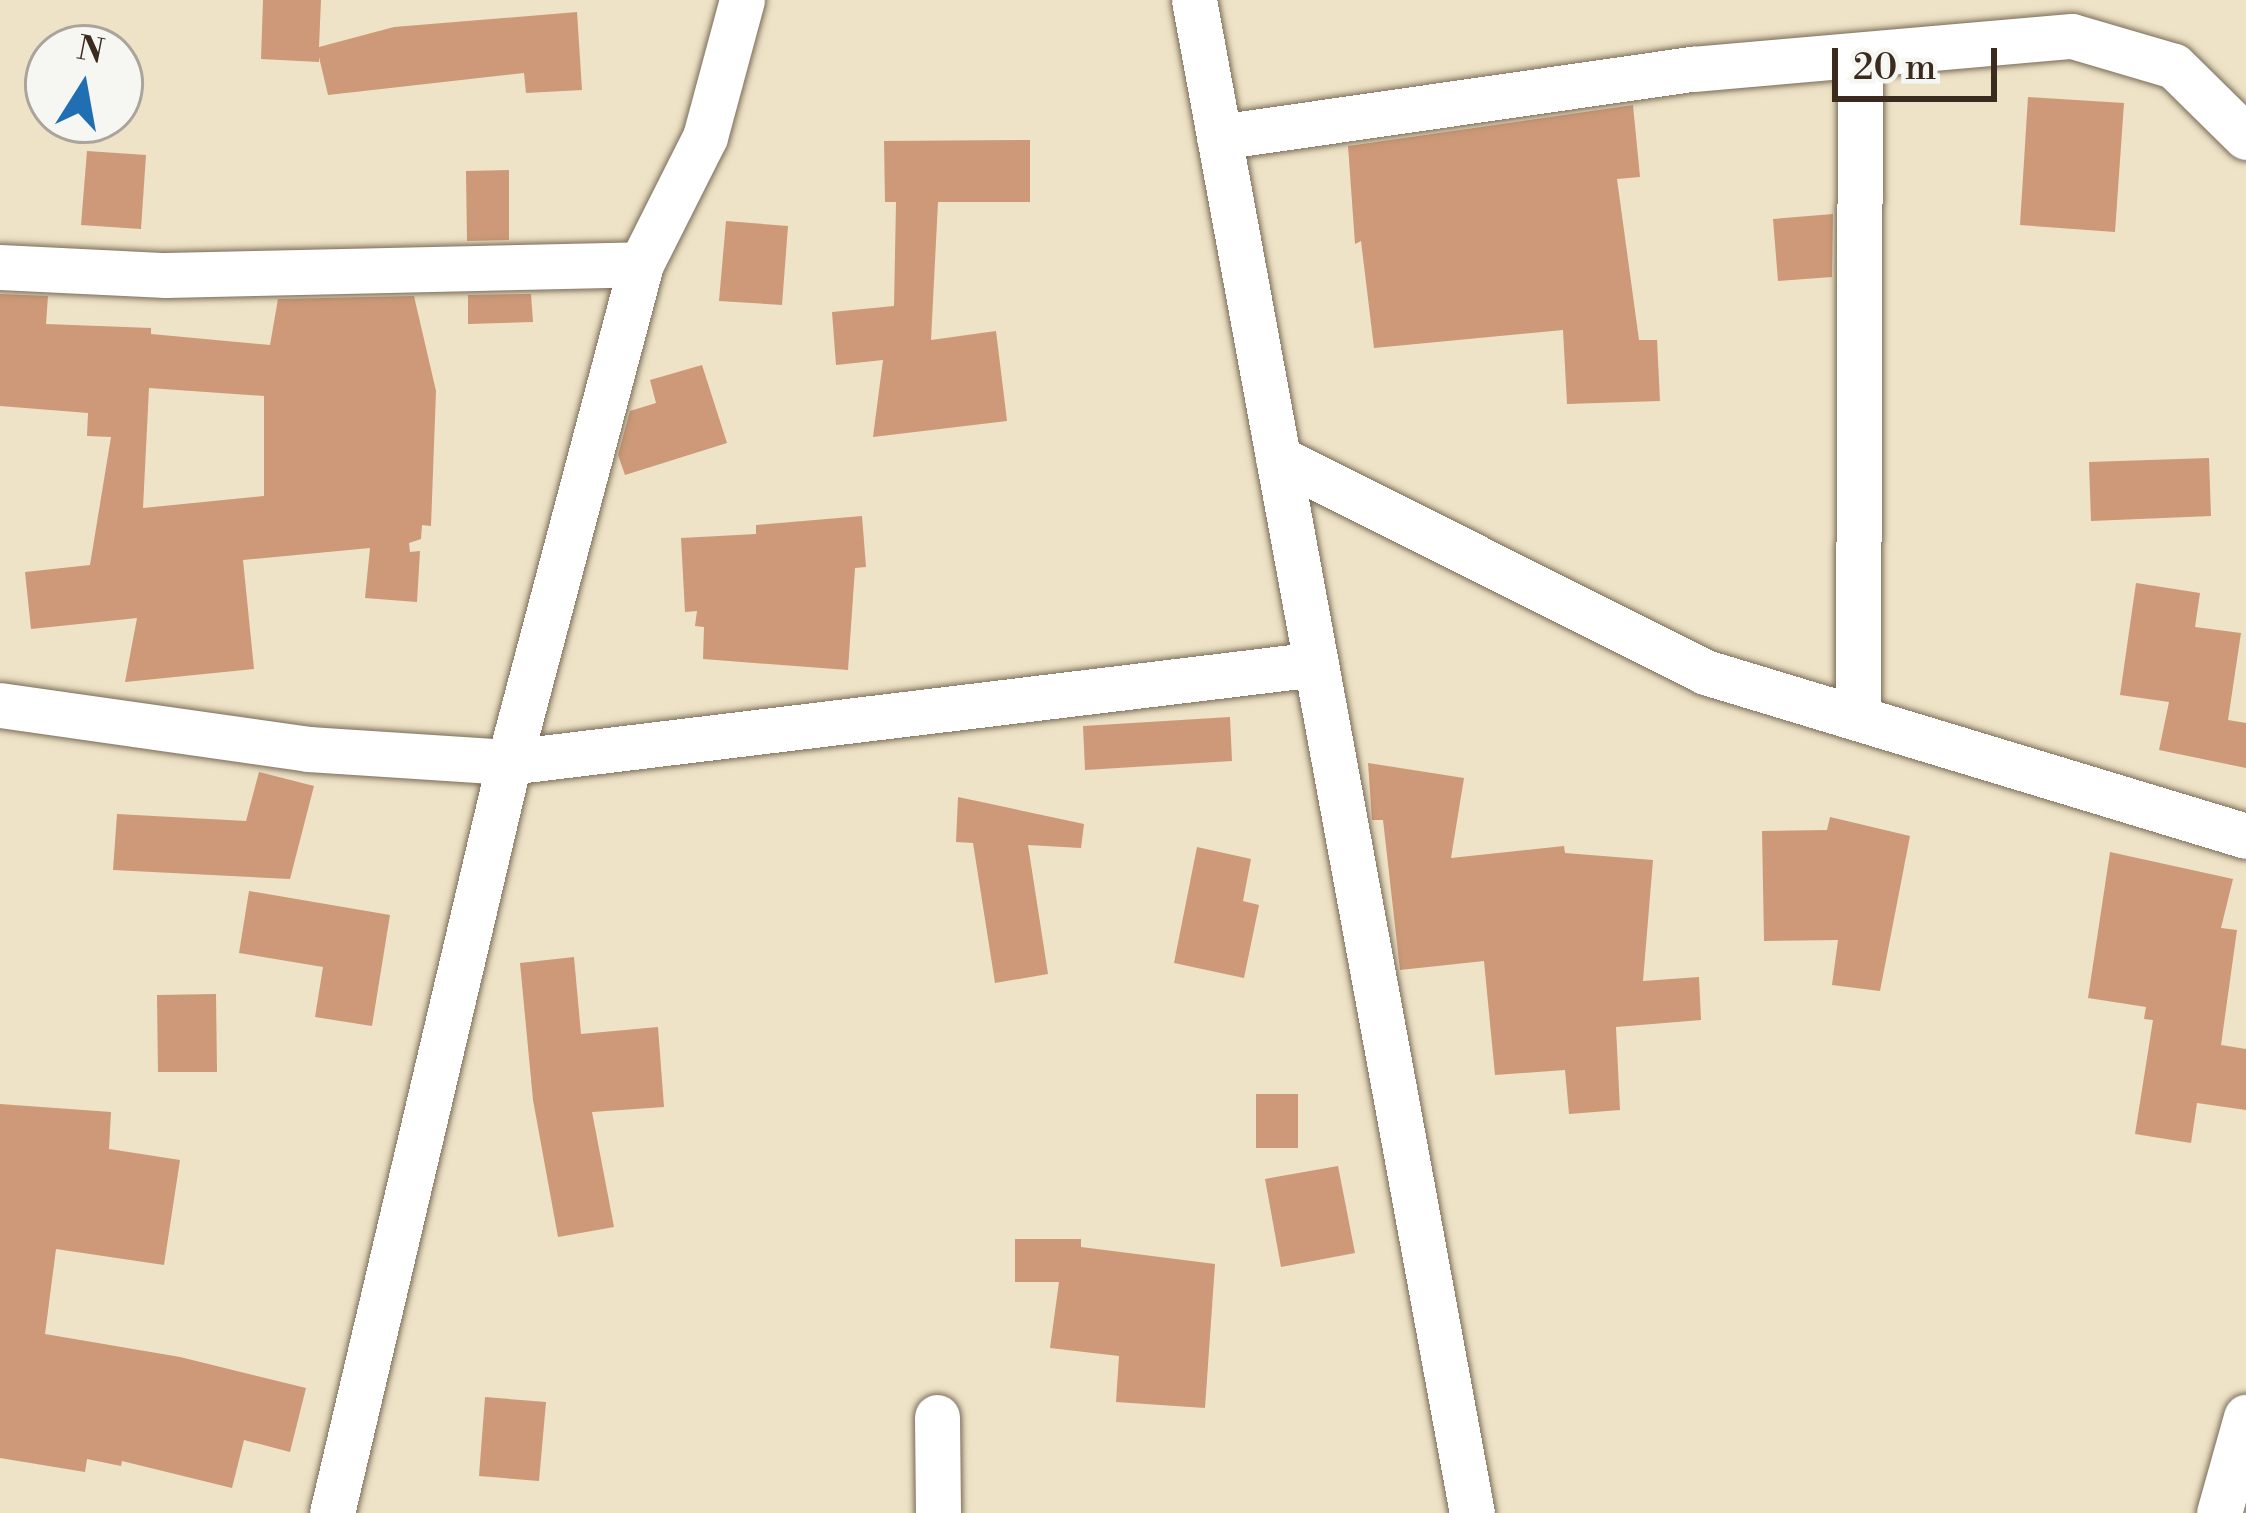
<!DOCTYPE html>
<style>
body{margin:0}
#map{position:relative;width:2246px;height:1513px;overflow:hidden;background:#eee3c6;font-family:"Libre Bodoni",serif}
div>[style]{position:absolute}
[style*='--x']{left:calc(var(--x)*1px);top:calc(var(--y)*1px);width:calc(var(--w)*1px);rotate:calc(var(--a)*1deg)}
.building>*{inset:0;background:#cd9978}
.roads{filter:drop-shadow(0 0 3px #7a6b59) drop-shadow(0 0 3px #7a6b59)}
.minor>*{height:45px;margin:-22.5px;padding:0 22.5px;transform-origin:22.5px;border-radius:22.5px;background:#fff}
span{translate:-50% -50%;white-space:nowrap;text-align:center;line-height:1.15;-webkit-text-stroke:9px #f6f6f2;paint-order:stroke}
.north{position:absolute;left:24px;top:24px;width:120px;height:120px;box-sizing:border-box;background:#f6f6f2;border:3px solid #aba49d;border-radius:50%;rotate:11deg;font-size:33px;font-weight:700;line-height:48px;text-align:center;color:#3b2a1e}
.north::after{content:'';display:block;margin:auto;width:42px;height:54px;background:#1f6fb2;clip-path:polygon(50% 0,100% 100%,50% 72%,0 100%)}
.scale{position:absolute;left:1832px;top:48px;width:165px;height:54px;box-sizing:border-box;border:6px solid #3b2a1e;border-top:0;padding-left:15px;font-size:36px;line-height:42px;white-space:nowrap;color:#3b2a1e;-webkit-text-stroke:9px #f6f6f2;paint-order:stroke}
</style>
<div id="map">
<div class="building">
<i style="clip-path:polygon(263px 0,321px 0,319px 47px,394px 27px,577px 12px,582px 90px,526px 93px,524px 73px,328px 95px,319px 57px,319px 62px,261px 59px)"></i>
<i style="clip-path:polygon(2028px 97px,2124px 103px,2115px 232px,2020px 225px)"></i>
<i style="clip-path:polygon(1633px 105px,1640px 177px,1617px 179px,1639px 340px,1657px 340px,1660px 401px,1567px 404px,1563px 330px,1374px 348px,1361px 241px,1355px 244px,1348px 146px)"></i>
<i style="clip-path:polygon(1030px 140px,1030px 202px,938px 202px,931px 340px,996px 331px,1007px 421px,873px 437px,883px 360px,836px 365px,832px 312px,894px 306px,896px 202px,885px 202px,884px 141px)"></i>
<i style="clip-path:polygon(87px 151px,146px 155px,141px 229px,81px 225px)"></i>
<i style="clip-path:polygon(509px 170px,509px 240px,467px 241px,466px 171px)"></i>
<i style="clip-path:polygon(1833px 214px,1832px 277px,1778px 281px,1773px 219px)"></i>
<i style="clip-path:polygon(726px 221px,788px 226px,782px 305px,719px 301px)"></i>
<i style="clip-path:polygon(evenodd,0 294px,48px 296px,46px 324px,151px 328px,151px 334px,270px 345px,278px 299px,414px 296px,436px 391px,431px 526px,422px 525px,421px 539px,409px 543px,410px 552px,420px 551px,417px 602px,365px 598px,370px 548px,243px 560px,254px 669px,125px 682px,137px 618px,31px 629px,25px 572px,90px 565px,111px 437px,87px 436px,88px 413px,0 406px,0 294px,149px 388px,264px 396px,264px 496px,143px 508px,149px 388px)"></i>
<i style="clip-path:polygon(531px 294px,533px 322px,468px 324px,468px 295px)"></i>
<i style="clip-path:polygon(702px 365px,727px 443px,625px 475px,618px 455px,630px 411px,656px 403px,650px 380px)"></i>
<i style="clip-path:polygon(2209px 458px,2211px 516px,2091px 521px,2089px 462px)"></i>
<i style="clip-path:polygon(862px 516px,866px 567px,855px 568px,848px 670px,703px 659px,704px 627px,695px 626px,697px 611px,685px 612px,681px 538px,756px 534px,756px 525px)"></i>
<i style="clip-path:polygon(2136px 583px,2200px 593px,2195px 627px,2241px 633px,2228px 720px,2246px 723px,2246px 768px,2159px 750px,2169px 702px,2120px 695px)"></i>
<i style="clip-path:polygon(1230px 717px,1232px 761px,1085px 770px,1083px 726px)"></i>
<i style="clip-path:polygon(1368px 763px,1464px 778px,1451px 858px,1564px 846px,1565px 853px,1653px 860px,1643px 981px,1699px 977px,1701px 1020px,1616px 1027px,1620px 1110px,1569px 1114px,1565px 1070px,1495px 1075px,1484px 961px,1400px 970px,1383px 820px,1372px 820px)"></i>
<i style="clip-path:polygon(259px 772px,314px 786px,290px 879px,113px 870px,117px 814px,246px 821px)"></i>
<i style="clip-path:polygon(958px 797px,1084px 824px,1081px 848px,1028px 845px,1048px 974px,995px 983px,973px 843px,956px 842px)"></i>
<i style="clip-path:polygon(1830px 817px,1910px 836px,1880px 991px,1832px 985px,1838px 940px,1764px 941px,1762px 831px,1827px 830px)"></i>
<i style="clip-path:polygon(1197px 847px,1251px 859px,1243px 901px,1259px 905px,1244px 978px,1174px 963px)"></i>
<i style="clip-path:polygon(2110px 852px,2233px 879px,2221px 928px,2237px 930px,2221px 1045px,2246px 1049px,2246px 1110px,2197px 1103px,2191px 1143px,2135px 1134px,2153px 1020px,2144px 1019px,2146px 1007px,2088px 998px)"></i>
<i style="clip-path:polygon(249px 891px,390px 915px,372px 1026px,315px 1017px,323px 967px,239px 953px)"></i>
<i style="clip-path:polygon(574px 957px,581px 1034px,658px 1027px,664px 1107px,592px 1112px,614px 1227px,558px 1237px,533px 1100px,520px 963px)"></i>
<i style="clip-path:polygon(216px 994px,217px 1072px,158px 1072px,157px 995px)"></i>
<i style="clip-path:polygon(1256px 1094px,1298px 1094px,1298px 1148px,1256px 1148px)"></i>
<i style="clip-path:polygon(0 1104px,111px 1112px,109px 1149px,180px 1160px,164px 1265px,56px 1249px,45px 1334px,180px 1357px,306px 1388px,290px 1452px,244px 1440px,232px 1488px,122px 1461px,121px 1466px,87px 1459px,85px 1472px,0 1458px)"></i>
<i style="clip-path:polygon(1338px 1166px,1355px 1253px,1281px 1267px,1265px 1179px)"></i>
<i style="clip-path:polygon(1015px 1239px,1081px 1239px,1081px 1247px,1215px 1264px,1205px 1408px,1116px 1402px,1119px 1356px,1050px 1348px,1059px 1282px,1015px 1282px)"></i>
<i style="clip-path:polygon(485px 1397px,546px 1402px,539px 1481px,479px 1476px)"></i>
</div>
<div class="roads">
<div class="minor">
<i style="--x:1194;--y:0;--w:1538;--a:79.59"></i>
<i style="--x:1219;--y:137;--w:479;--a:-8.2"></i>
<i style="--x:1693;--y:69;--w:380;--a:-5"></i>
<i style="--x:2072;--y:36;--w:106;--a:16.4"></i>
<i style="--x:2174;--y:66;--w:101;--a:44.6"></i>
<i style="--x:0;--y:267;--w:166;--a:2.8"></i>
<i style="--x:166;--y:275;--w:475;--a:-1.3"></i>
<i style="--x:1278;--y:458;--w:478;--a:26.6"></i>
<i style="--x:1705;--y:672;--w:565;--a:16.86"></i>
<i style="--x:0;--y:705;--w:311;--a:8.1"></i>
<i style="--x:308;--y:749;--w:201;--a:3.7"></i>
<i style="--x:509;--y:762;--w:813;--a:-6.92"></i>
<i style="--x:1858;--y:718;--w:661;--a:-89.83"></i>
<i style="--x:937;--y:1417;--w:96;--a:89.4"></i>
<i style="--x:332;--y:1513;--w:772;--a:-76.74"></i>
<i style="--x:509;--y:762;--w:515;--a:-75.15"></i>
<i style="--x:641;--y:264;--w:142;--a:-63.3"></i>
<i style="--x:705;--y:137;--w:142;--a:-74.9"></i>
<i style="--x:2219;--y:1513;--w:100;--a:-74.3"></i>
</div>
</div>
<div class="north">N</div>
<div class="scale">20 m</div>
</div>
